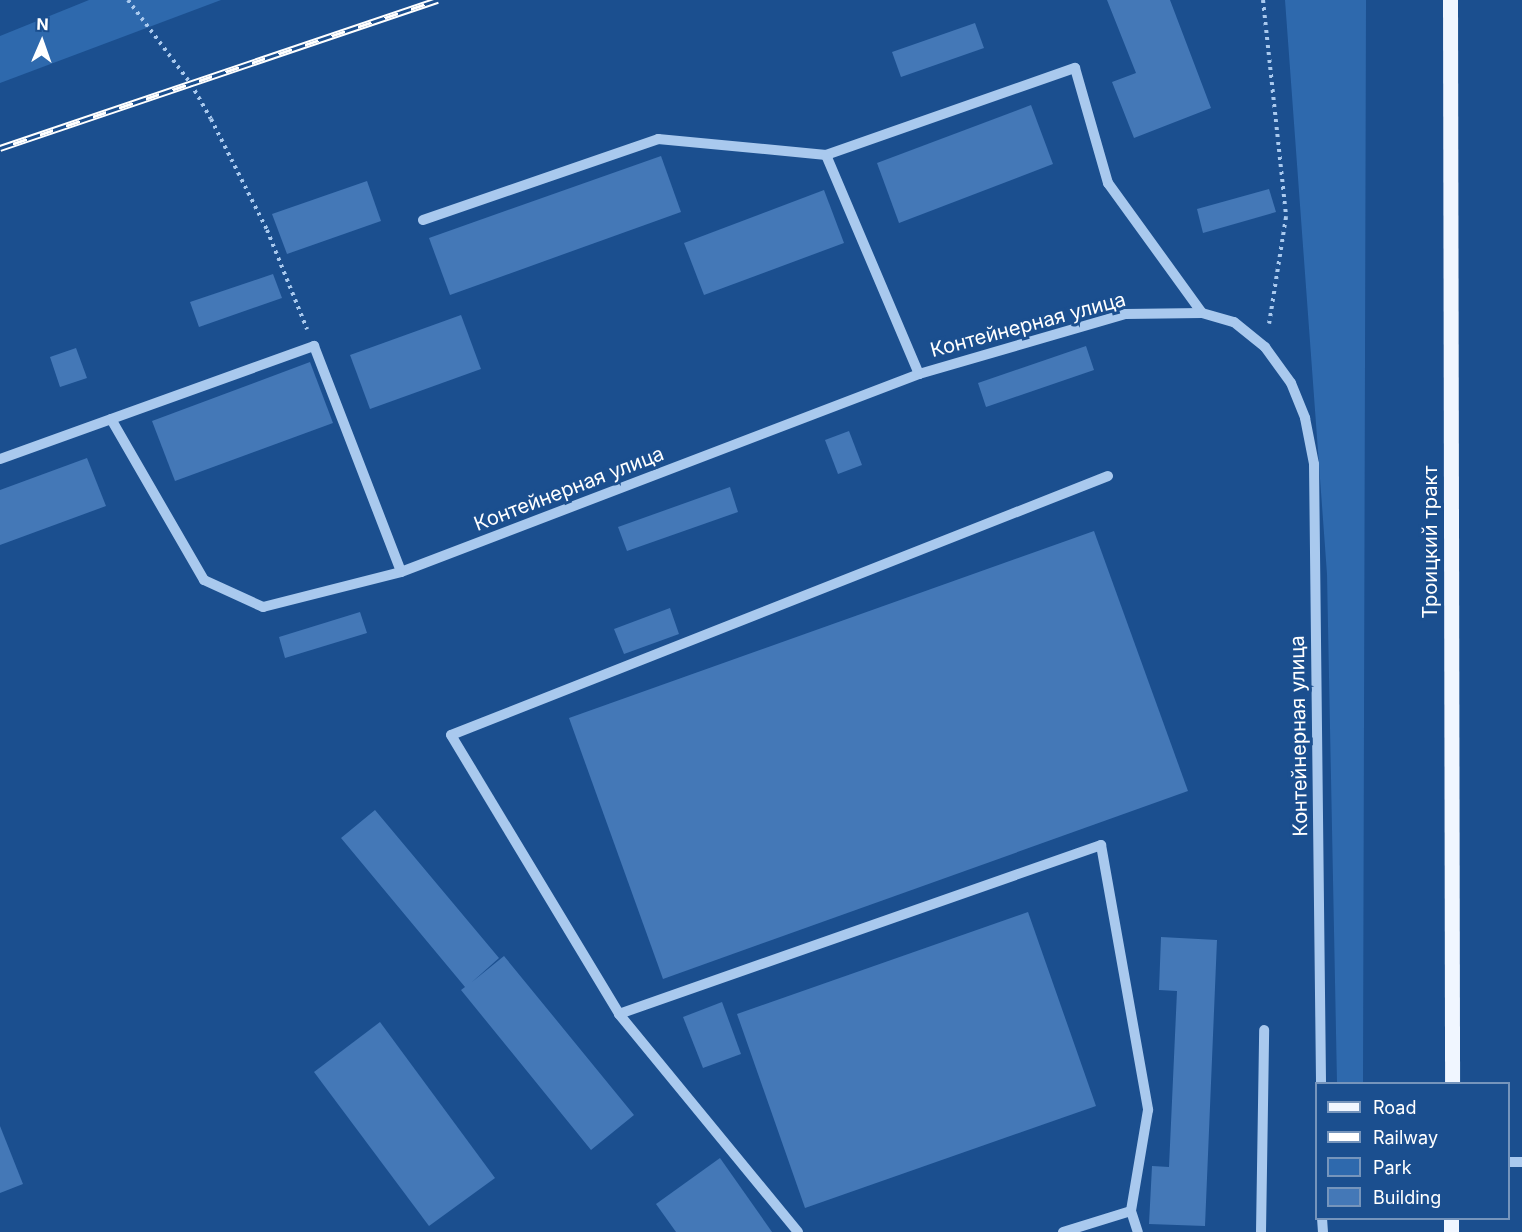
<!DOCTYPE html>
<meta charset="utf-8">
<style>
body{margin:0}
#map{position:relative;width:1522px;height:1232px;overflow:hidden;background:#1b4f8f;font-family:Inter,sans-serif}
div>[style]{position:absolute}
[style*='--x']{left:calc(var(--x)*1px);top:calc(var(--y)*1px);width:calc(var(--w)*1px);rotate:calc(var(--a)*1deg)}
.green>*{inset:0;background:#2e69ad}
.building>*{inset:0;background:#4478b7}
.path>*{height:4px;margin-top:-2px;transform-origin:0;background:repeating-linear-gradient(90deg,#a9c9ee 0 3px,transparent 0 7.5px)}
.minor>*{height:10px;margin:-5px;padding:0 5px;transform-origin:5px;border-radius:5px;background:#a9c9ee}
.major>*{height:15px;margin:-7.5px;padding:0 7.5px;transform-origin:7.5px;border-radius:7.5px;background:#f0f6ff}
.rail>*{height:7px;margin-top:-3.5px;transform-origin:0;background:repeating-linear-gradient(90deg,#1b4f8f 0 14px,#fff 0 28px);box-sizing:border-box;border-block:2px solid #fff}
span{translate:-50% -50%;white-space:nowrap;text-align:center;line-height:1.15;-webkit-text-stroke:6px #1b4f8f;paint-order:stroke}
.street-label{font-size:20px;color:#fff}
.legend{position:absolute;left:1315px;top:1082px;width:195px;height:138px;box-sizing:border-box;background:#1b4f8f;border:2px solid #7695bc;margin:0;padding:8px 10px;list-style:none;font-size:18px;color:#fff}
.legend li{display:flex;align-items:center;gap:12px;height:30px}
.legend b{width:30px;border:2px solid #7695bc}
.north{position:absolute;left:12px;top:12px;width:60px;height:60px;-webkit-text-stroke:4px #1b4f8f;paint-order:stroke;rotate:2deg;font-size:16px;font-weight:700;line-height:24px;text-align:center;color:#fff}
.north::after{content:'';display:block;margin:auto;width:21px;height:27px;background:#fff;clip-path:polygon(50% 0,100% 100%,50% 72%,0 100%)}
</style>
<div id="map">
<div class="green">
<i style="clip-path:polygon(89px 0,221px 0,0 83px,0 36px)"></i>
<i style="clip-path:polygon(1285px 0,1366px 0,1363px 1083px,1337px 1083px,1327px 574px)"></i>
</div>
<div class="building">
<i style="clip-path:polygon(1107px 0,1170px 0,1211px 108px,1134px 138px,1112px 82px,1136px 73px)"></i>
<i style="clip-path:polygon(975px 23px,984px 48px,901px 77px,892px 52px)"></i>
<i style="clip-path:polygon(1031px 105px,1053px 164px,899px 223px,877px 163px)"></i>
<i style="clip-path:polygon(661px 156px,681px 212px,450px 295px,429px 238px)"></i>
<i style="clip-path:polygon(367px 181px,381px 221px,287px 254px,272px 214px)"></i>
<i style="clip-path:polygon(1269px 189px,1276px 212px,1203px 233px,1197px 209px)"></i>
<i style="clip-path:polygon(824px 190px,844px 243px,704px 295px,684px 243px)"></i>
<i style="clip-path:polygon(273px 274px,282px 298px,199px 327px,190px 302px)"></i>
<i style="clip-path:polygon(461px 315px,481px 369px,370px 409px,350px 355px)"></i>
<i style="clip-path:polygon(1086px 346px,1094px 370px,986px 407px,978px 383px)"></i>
<i style="clip-path:polygon(76px 348px,87px 378px,60px 387px,50px 357px)"></i>
<i style="clip-path:polygon(310px 362px,333px 423px,175px 481px,152px 421px)"></i>
<i style="clip-path:polygon(849px 431px,862px 465px,838px 474px,825px 440px)"></i>
<i style="clip-path:polygon(87px 458px,106px 506px,0 545px,0 490px)"></i>
<i style="clip-path:polygon(730px 487px,738px 512px,627px 551px,618px 527px)"></i>
<i style="clip-path:polygon(1094px 531px,1188px 791px,663px 979px,569px 718px)"></i>
<i style="clip-path:polygon(670px 608px,679px 634px,624px 654px,614px 629px)"></i>
<i style="clip-path:polygon(360px 612px,367px 633px,285px 658px,279px 637px)"></i>
<i style="clip-path:polygon(375px 810px,499px 958px,472px 982px,504px 956px,634px 1115px,591px 1150px,461px 990px,465px 987px,341px 838px)"></i>
<i style="clip-path:polygon(1028px 912px,1096px 1106px,805px 1208px,737px 1014px)"></i>
<i style="clip-path:polygon(1161px 937px,1217px 940px,1205px 1226px,1149px 1224px,1152px 1166px,1169px 1167px,1177px 991px,1159px 990px)"></i>
<i style="clip-path:polygon(722px 1002px,741px 1054px,703px 1068px,683px 1017px)"></i>
<i style="clip-path:polygon(380px 1022px,495px 1178px,429px 1226px,314px 1072px)"></i>
<i style="clip-path:polygon(0 1126px,23px 1184px,0 1193px)"></i>
<i style="clip-path:polygon(720px 1158px,772px 1232px,676px 1232px,656px 1204px)"></i>
</div>
<div class="path">
<i style="--x:128;--y:0;--w:105;--a:53.1"></i>
<i style="--x:191;--y:84;--w:40;--a:60.3"></i>
<i style="--x:211;--y:119;--w:124;--a:63.2"></i>
<i style="--x:267;--y:230;--w:107;--a:68"></i>
<i style="--x:1263;--y:0;--w:218;--a:83.9"></i>
<i style="--x:1286;--y:217;--w:108;--a:99"></i>
</div>
<div class="minor">
<i style="--x:826;--y:155;--w:238;--a:67"></i>
<i style="--x:423;--y:220;--w:249;--a:-19"></i>
<i style="--x:658;--y:139;--w:169;--a:5.4"></i>
<i style="--x:826;--y:155;--w:264;--a:-19.3"></i>
<i style="--x:1075;--y:68;--w:120;--a:74"></i>
<i style="--x:1108;--y:183;--w:160;--a:54.1"></i>
<i style="--x:111;--y:419;--w:186;--a:60"></i>
<i style="--x:204;--y:580;--w:65;--a:24.6"></i>
<i style="--x:263;--y:607;--w:142;--a:-14.2"></i>
<i style="--x:401;--y:572;--w:555;--a:-20.92"></i>
<i style="--x:919;--y:374;--w:215;--a:-16.2"></i>
<i style="--x:1125;--y:314;--w:77;--a:-0.7"></i>
<i style="--x:1202;--y:313;--w:33;--a:16"></i>
<i style="--x:1234;--y:322;--w:40;--a:39"></i>
<i style="--x:1265;--y:347;--w:44;--a:54.2"></i>
<i style="--x:1291;--y:383;--w:38;--a:68"></i>
<i style="--x:1305;--y:418;--w:47;--a:78.9"></i>
<i style="--x:1314;--y:464;--w:620;--a:89.35"></i>
<i style="--x:0;--y:459;--w:334;--a:-19.8"></i>
<i style="--x:314;--y:346;--w:242;--a:68.9"></i>
<i style="--x:1108;--y:476;--w:706;--a:158.48"></i>
<i style="--x:451;--y:735;--w:326;--a:58.9"></i>
<i style="--x:619;--y:1014;--w:511;--a:-19.32"></i>
<i style="--x:1101;--y:845;--w:269;--a:79.9"></i>
<i style="--x:1148;--y:1110;--w:102;--a:99.6"></i>
<i style="--x:1131;--y:1211;--w:22;--a:72"></i>
<i style="--x:619;--y:1014;--w:282;--a:50.6"></i>
<i style="--x:1508;--y:1162;--w:14;--a:0"></i>
<i style="--x:1322;--y:1218;--w:14;--a:86"></i>
<i style="--x:1063;--y:1232;--w:71;--a:-17.2"></i>
<i style="--x:1261;--y:1232;--w:202;--a:-89.1"></i>
</div>
<div class="major">
<i style="--x:1450;--y:0;--w:1084;--a:89.89"></i>
<i style="--x:1451;--y:1232;--w:14;--a:-90"></i>
</div>
<div class="rail">
<i style="--x:0;--y:148;--w:462;--a:-18.7"></i>
</div>
<div class="street-label">
<span style="left:1028px;top:325px;rotate:-15deg">Контейнерная улица</span>
<span style="left:569px;top:489px;rotate:-21deg">Контейнерная улица</span>
<span style="left:1430px;top:542px;rotate:-90deg">Троицкий тракт</span>
<span style="left:1299px;top:736px;rotate:-91deg">Контейнерная улица</span>
</div>
<ul class="legend">
<li><b style="height:8px;background:#f0f6ff"></b>Road</li>
<li><b style="height:8px;background:#fff"></b>Railway</li>
<li><b style="height:16px;background:#2e69ad"></b>Park</li>
<li><b style="height:16px;background:#4478b7"></b>Building</li>
</ul>
<div class="north">N</div>
</div>
